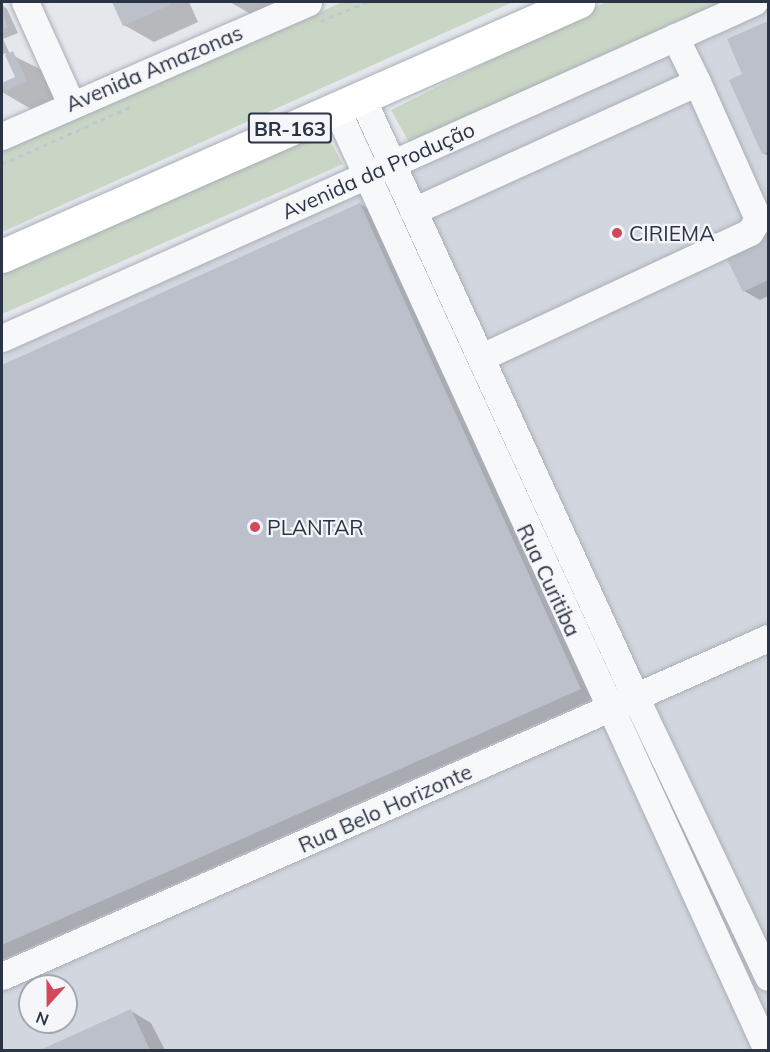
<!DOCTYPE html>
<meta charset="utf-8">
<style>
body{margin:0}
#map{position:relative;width:770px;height:1052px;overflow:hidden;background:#e4e7ec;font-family:Mulish,sans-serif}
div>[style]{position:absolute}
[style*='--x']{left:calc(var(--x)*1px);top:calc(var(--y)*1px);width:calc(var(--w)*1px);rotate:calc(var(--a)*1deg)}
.built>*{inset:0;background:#d2d6de}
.green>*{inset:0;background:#c9d6c5}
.shadow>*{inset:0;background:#0003}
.building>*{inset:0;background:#bbc0ca}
.path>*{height:3px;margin-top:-1.5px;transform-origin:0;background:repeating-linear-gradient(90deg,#c2c5cb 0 4.5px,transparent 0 9px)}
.roads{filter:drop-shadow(0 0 2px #a9aeb7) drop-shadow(0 0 2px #a9aeb7)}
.minor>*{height:27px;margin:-13.5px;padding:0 13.5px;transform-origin:13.5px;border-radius:13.5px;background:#f7f8fa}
.highway>*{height:33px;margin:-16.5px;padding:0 16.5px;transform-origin:16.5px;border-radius:16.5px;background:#fff}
.dots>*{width:16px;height:16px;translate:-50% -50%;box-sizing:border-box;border:3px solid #f4f6f9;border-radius:50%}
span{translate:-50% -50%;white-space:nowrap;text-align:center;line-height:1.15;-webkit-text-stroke:4.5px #f4f6f9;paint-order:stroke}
.shield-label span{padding:2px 4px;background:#f4f6f9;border:2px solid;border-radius:4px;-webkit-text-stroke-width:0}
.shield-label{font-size:20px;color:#2b3445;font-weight:700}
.street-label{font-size:21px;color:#2b3445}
.poi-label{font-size:21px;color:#2b3445}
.left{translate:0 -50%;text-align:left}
.frame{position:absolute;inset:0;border:3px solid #2b3445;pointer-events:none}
.north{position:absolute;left:18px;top:974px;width:60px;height:60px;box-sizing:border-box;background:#f4f6f9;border:2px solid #a4a8b1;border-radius:50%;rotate:201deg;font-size:16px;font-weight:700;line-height:24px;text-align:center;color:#2b3445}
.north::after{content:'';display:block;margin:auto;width:21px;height:27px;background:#d1495b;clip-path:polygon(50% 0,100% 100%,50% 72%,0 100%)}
</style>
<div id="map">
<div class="built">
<i style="clip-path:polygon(evenodd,768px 8px,768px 1050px,2px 1050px,2px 354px,768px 8px,30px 986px,66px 986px,66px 1022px,30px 1022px,30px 986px)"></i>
</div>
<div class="green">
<i style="clip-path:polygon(343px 2px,513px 2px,2px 232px,2px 151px)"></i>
<i style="clip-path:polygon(606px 2px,736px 2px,410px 144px,391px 110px)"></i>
<i style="clip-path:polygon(324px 131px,343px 164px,2px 314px,2px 269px)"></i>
</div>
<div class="shadow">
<i style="clip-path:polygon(114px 2px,189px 2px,198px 22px,154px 42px,124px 25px)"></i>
<i style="clip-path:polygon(230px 2px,279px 2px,254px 16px)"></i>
<i style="clip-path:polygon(2px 5px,7px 9px,18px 33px,3px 39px,10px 54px,42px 70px,55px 98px,31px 109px,2px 92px,2px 85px,17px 78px,6px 53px,2px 55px)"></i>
<i style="clip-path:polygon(768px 22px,768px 156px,763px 153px,744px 75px,728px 40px)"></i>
<i style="clip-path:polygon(360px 204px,376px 213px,596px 698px,2px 960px,2px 367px)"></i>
<i style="clip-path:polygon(768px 234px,768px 296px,760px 300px,744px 291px,726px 254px)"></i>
<i style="clip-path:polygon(131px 1011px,151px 1023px,165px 1050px,45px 1050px)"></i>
</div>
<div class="building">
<i style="clip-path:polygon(112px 2px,168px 2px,170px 5px,123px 26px)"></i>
<i style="clip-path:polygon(2px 11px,8px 27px,2px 30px)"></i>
<i style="clip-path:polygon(768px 21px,768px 152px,762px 154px,729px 80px,742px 74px,727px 39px)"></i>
<i style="clip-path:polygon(13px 51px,27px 81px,2px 93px,2px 83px,15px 77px,5px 55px)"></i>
<i style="clip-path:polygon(360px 203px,581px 689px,2px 945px,2px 365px)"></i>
<i style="clip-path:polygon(768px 232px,768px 280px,743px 292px,724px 253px)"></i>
<i style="clip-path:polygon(131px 1009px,150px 1050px,40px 1050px)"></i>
</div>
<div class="path">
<i style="--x:321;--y:21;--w:50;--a:-22.4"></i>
<i style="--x:2;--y:164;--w:142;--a:-24"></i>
</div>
<div class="roads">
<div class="minor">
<i style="--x:25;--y:2;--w:112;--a:65.7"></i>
<i style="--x:675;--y:37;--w:50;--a:63.9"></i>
<i style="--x:361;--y:96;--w:672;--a:65.46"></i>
<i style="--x:640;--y:707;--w:299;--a:64.6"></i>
<i style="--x:336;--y:108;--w:1036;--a:65.41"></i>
<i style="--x:2;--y:136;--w:334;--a:-23.6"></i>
<i style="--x:413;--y:211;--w:312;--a:-24.4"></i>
<i style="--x:697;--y:82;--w:150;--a:66"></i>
<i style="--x:758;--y:219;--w:15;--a:122"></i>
<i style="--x:750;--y:232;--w:296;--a:155"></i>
<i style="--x:2;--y:338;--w:824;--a:-24.08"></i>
<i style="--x:2;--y:976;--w:837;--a:-23.81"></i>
</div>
<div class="highway">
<i style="--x:2;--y:256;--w:630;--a:-23.8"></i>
</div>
</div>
<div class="dots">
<i style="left:617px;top:233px;background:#d1495b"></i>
<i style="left:255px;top:527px;background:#d1495b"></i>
</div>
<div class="shield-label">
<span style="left:290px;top:128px">BR-163</span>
</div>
<div class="street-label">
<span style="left:154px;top:68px;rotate:-23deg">Avenida Amazonas</span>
<span style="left:378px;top:170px;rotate:-24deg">Avenida da Produção</span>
<span style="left:549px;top:580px;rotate:65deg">Rua Curitiba</span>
<span style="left:385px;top:808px;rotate:-24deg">Rua Belo Horizonte</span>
</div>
<div class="poi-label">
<span class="left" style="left:629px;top:233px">CIRIEMA</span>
<span class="left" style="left:267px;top:527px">PLANTAR</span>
</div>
<div class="frame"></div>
<div class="north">N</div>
</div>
